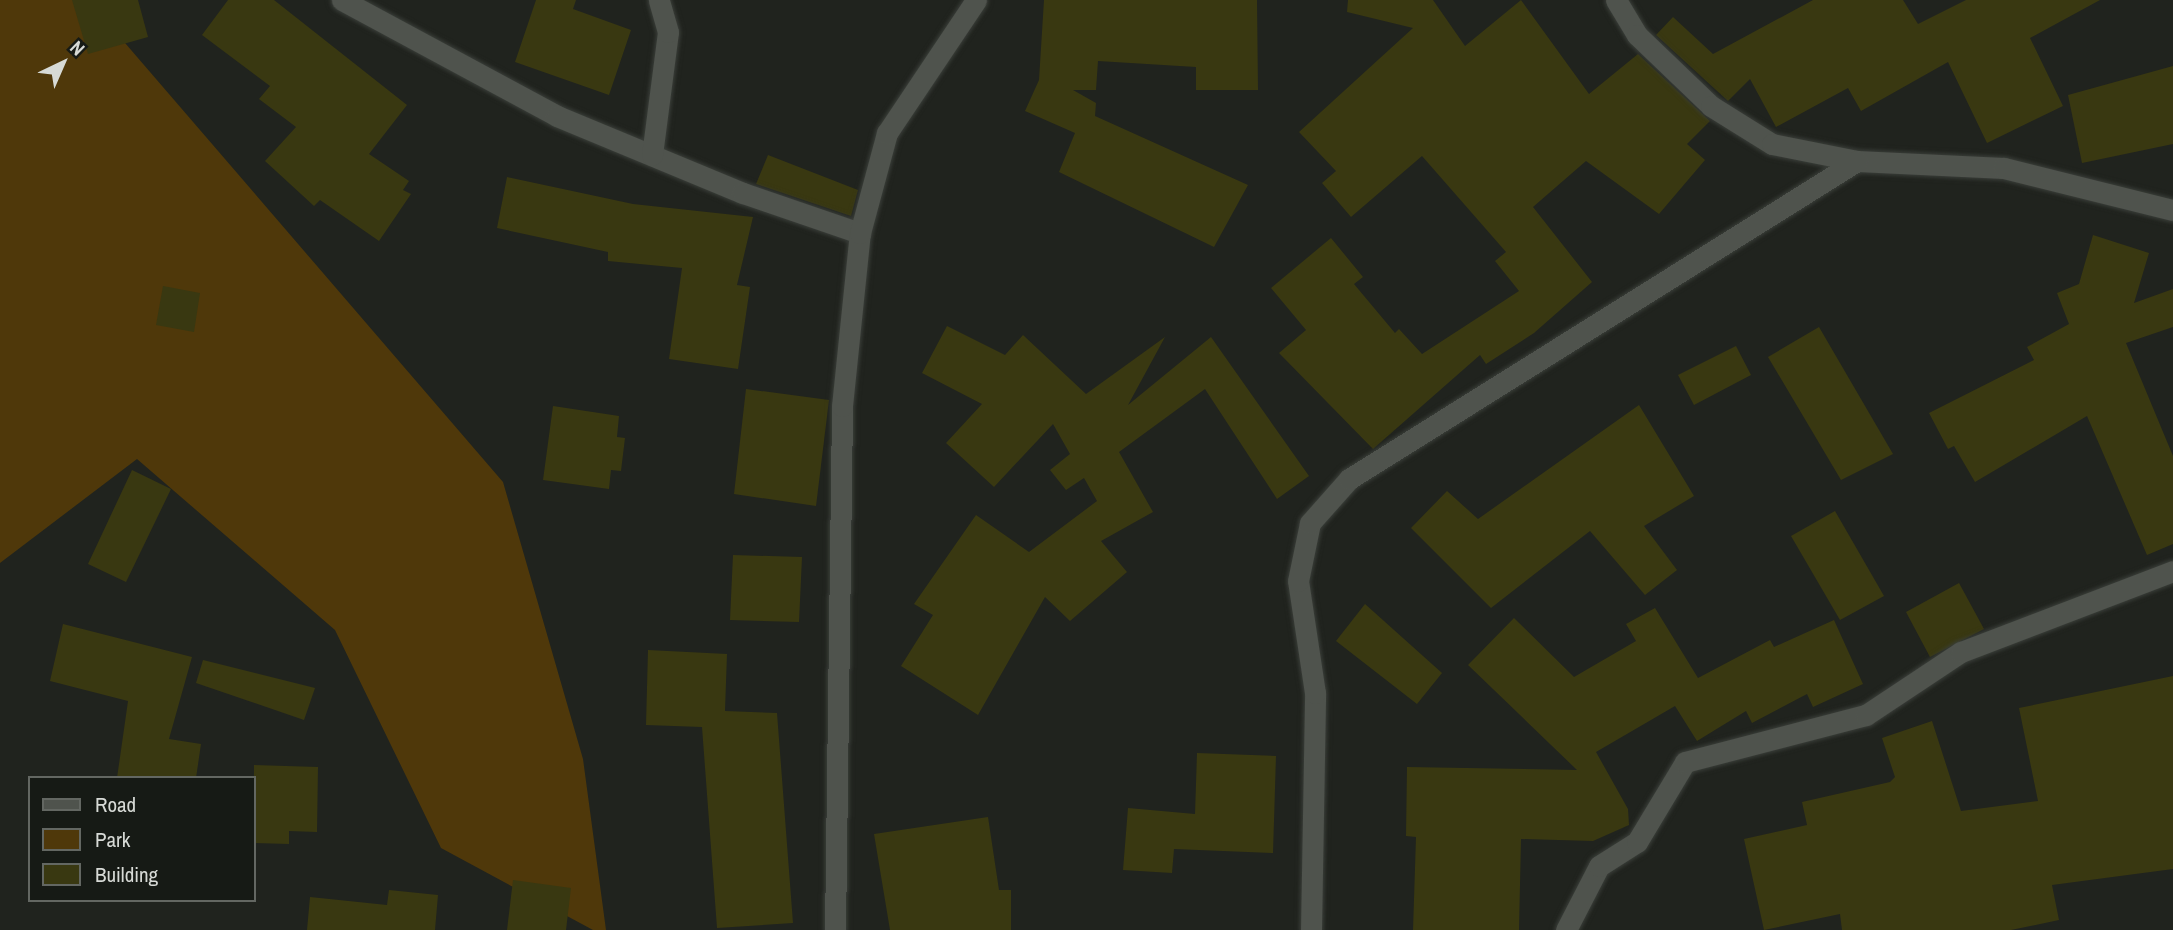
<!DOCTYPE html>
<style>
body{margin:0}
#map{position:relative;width:2173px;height:930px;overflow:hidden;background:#20231e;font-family:"Archivo Narrow",sans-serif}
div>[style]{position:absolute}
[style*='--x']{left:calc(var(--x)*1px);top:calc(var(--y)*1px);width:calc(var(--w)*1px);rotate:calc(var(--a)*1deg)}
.green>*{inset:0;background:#4f380a}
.building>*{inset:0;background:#393811}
.roads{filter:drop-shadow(0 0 2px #3a3e39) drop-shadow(0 0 2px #3a3e39)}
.minor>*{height:21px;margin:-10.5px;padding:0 10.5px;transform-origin:10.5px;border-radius:10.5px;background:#4f534d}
span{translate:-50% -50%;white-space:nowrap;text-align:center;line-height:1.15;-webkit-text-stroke:6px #161a15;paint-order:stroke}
.legend{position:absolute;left:28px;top:776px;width:228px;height:126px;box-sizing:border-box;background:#161a15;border:2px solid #636762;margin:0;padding:9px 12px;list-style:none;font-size:21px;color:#d7dad6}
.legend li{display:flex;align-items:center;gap:14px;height:35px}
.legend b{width:35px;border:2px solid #636762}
.north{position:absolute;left:28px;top:28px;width:70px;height:70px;-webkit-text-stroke:5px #161a15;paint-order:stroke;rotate:44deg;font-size:19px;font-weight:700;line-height:28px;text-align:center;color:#d7dad6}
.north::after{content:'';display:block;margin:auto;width:24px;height:32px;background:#d7dad6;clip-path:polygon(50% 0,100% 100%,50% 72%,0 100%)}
</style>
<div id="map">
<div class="green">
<i style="clip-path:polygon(0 0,88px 0,503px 482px,583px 759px,606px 930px,593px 930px,441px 848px,335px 630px,137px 459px,0 563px)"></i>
</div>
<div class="building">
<i style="clip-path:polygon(72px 0,138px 0,148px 37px,88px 54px)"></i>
<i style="clip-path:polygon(228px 0,274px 0,407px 105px,369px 154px,409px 181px,403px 190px,411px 194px,379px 241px,320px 200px,314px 206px,265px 161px,296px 127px,259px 99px,270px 86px,202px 35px)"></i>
<i style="clip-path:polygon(536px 0,576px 0,573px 9px,631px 30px,609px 95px,515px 62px)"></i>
<i style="clip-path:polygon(1044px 0,1257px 0,1258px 90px,1196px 90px,1196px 67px,1098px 61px,1096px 90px,1073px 90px,1096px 103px,1095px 116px,1248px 185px,1214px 247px,1059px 172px,1075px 133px,1025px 111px,1039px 80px)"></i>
<i style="clip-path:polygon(1348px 0,1433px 0,1465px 46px,1521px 0,1589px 94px,1638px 54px,1710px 121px,1687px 144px,1705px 160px,1659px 214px,1586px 161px,1533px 207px,1592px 282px,1534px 333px,1486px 364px,1480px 355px,1373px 449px,1279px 353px,1306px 330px,1271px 288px,1331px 238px,1363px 277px,1354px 284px,1395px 333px,1399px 329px,1422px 354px,1519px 291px,1495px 261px,1506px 252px,1422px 156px,1351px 217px,1322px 183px,1336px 171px,1299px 132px,1413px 28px,1347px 12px)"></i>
<i style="clip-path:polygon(1813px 0,1903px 0,1918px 24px,1966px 0,2100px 0,2030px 38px,2063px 106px,1987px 143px,1948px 62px,1861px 111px,1848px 88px,1776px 127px,1750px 79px,1728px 101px,1656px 35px,1673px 17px,1713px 54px)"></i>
<i style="clip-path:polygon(2173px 66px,2173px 144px,2082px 163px,2068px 95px)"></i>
<i style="clip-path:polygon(768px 155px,858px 190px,851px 216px,756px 184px)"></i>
<i style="clip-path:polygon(507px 177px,633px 204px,753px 217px,737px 285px,750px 287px,738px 369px,669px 359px,682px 268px,608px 261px,608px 252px,497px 228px)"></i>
<i style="clip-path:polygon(2093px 235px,2149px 253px,2134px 303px,2173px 289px,2173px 327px,2126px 343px,2173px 456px,2173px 544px,2147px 555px,2087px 416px,1975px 482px,1954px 446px,1948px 449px,1929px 413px,2034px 360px,2027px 347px,2069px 324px,2057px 293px,2079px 284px)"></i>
<i style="clip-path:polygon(163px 286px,200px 293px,194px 332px,156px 325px)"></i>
<i style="clip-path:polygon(947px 326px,1005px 355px,1023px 335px,1086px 394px,1165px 337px,1128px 405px,1211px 337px,1309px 476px,1277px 499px,1205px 389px,1119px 452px,1153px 512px,1101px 541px,1127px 572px,1070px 621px,1045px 597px,978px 715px,901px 666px,933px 615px,914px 604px,976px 515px,1029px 552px,1097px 501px,1084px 478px,1066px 490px,1050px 470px,1070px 454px,1053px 424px,994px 487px,946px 443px,982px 404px,922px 373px)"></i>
<i style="clip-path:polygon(1819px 327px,1893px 454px,1841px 480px,1768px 357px)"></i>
<i style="clip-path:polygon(1736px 346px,1751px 375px,1694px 405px,1678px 375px)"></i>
<i style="clip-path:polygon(746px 389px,829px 400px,816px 506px,734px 494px)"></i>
<i style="clip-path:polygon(1639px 405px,1694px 496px,1644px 526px,1677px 570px,1645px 595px,1590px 531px,1491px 608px,1411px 528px,1447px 491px,1478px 519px)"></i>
<i style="clip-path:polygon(553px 406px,619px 416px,617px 437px,625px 438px,621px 471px,611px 470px,609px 489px,543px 480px)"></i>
<i style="clip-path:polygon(132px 470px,171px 489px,126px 582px,88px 564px)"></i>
<i style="clip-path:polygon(1835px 511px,1884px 596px,1840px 620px,1791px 536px)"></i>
<i style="clip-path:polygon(733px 555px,802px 557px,799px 622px,730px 620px)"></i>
<i style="clip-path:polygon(1959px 583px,1984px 629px,1930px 657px,1906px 612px)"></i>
<i style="clip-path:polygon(1365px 604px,1442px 673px,1417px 704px,1336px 641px)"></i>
<i style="clip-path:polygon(1655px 608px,1698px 678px,1770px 640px,1774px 647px,1834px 620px,1863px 684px,1813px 707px,1807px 694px,1752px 723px,1746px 711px,1697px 741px,1675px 706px,1596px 752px,1628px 809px,1629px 825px,1593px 841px,1521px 839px,1519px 930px,1413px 930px,1416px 837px,1406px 836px,1407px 767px,1577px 770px,1468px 665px,1514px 618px,1574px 677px,1636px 641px,1626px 624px)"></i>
<i style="clip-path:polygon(63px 624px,192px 657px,169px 739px,201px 744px,196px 778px,117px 778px,128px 701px,50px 681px)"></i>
<i style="clip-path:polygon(648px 650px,727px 654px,725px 711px,777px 713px,793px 923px,717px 928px,702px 727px,646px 725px)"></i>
<i style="clip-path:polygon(203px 660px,315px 688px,304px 720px,196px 683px)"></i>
<i style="clip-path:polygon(2173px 676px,2173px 869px,2052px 885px,2059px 920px,2011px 930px,1842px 930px,1840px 914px,1764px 930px,1744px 839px,1807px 825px,1802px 802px,1890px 782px,1895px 777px,1882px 738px,1932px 721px,1961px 811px,2038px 801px,2019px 708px)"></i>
<i style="clip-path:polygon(1197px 753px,1276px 756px,1273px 853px,1174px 849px,1172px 873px,1123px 870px,1128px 808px,1195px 814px)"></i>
<i style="clip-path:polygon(254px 765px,318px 767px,317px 832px,289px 831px,289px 844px,254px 843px)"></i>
<i style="clip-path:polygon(988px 817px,999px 890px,1011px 890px,1011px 930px,890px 930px,874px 834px)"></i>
<i style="clip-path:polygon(513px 880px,571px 888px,566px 930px,507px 930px)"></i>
<i style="clip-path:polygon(389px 890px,438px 895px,435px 930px,307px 930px,310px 897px,387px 905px)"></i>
</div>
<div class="roads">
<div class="minor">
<i style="--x:342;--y:0;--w:244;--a:28.3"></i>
<i style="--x:557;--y:116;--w:201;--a:22.5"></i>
<i style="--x:743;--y:193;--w:124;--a:18.9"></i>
<i style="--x:1616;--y:0;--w:41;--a:59"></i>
<i style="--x:1637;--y:35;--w:103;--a:43.8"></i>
<i style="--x:1711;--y:106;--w:72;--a:31.9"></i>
<i style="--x:1772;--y:144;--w:87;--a:11.3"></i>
<i style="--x:1857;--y:161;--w:147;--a:2.7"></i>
<i style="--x:2004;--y:168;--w:174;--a:14"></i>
<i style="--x:652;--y:155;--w:124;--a:-82.6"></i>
<i style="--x:668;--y:32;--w:33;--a:-106"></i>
<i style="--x:835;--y:930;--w:524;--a:-89.23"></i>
<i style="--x:842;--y:406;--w:174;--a:-84.1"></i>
<i style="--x:860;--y:233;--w:104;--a:-74.9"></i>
<i style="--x:887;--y:133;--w:160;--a:-56.2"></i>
<i style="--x:1311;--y:930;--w:237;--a:-89"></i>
<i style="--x:1315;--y:693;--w:113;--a:-98.6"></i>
<i style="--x:1298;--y:581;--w:59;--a:-78.3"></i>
<i style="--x:1310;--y:523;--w:59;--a:-48.4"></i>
<i style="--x:1349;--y:479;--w:599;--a:-32.05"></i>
<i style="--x:1566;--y:930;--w:72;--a:-62.7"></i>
<i style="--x:1599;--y:866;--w:45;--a:-32.3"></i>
<i style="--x:1637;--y:842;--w:93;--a:-59"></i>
<i style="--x:1685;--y:762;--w:187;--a:-14.6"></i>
<i style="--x:1866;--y:715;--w:114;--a:-33.6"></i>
<i style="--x:1961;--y:652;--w:227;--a:-20.9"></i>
</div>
</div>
<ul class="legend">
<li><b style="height:9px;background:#4f534d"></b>Road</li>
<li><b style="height:19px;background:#4f380a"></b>Park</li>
<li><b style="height:19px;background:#393811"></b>Building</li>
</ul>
<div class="north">N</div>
</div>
